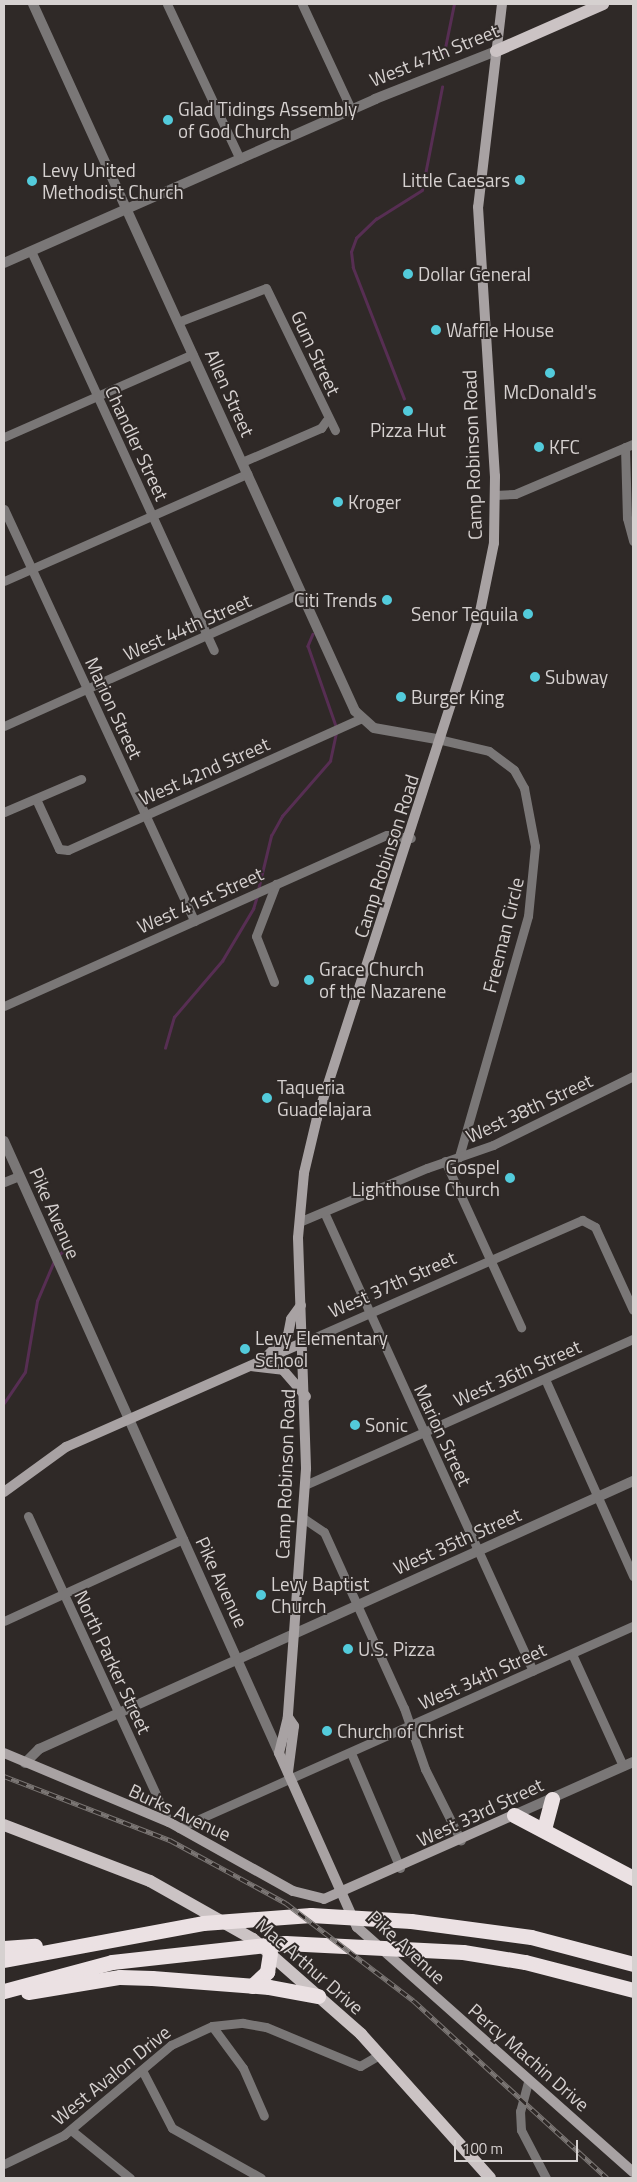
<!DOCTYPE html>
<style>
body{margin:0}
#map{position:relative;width:637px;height:2182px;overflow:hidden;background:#2f2927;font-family:"Titillium Web",sans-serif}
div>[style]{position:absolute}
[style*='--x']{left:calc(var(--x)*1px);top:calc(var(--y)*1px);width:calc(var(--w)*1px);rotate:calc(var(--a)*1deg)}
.stream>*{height:2.5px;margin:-1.25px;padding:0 1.25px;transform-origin:1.25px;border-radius:1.25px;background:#572e53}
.minor>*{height:9px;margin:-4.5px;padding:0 4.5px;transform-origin:4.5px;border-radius:4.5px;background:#7a7777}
.tertiary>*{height:10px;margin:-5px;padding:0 5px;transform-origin:5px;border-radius:5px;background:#7a7777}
.secondary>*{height:10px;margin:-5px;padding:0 5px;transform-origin:5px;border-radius:5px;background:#a8a2a3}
.primary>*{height:12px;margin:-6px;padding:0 6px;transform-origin:6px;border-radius:6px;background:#cbc3c4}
.motorway>*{height:15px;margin:-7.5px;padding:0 7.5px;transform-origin:7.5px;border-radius:7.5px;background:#ebe1e3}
.rail>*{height:4.5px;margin-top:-2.25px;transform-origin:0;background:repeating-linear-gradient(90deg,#2f2927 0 8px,#7b7674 0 16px);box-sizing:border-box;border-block:1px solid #7b7674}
.dots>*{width:14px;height:14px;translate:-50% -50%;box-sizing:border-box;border:2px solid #2f2927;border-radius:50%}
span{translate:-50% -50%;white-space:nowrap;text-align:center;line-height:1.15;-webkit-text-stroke:4px #2f2927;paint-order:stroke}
.street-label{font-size:19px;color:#d6d1d0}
.poi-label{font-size:19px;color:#d6d1d0}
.left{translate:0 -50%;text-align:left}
.right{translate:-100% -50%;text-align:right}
.frame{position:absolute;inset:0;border:5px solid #d6d1d0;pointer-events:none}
.scale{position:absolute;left:454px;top:2140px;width:124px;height:22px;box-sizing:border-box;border:2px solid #d6d1d0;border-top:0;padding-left:6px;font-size:15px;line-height:18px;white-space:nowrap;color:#d6d1d0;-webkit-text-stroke:4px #2f2927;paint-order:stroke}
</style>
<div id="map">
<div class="stream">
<i style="--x:444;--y:53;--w:50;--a:-78.5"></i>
<i style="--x:404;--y:399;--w:141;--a:-111.3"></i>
<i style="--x:353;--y:268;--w:16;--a:-97"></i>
<i style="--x:351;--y:252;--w:15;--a:-70"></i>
<i style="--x:356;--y:238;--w:28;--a:-44"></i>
<i style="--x:376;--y:219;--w:54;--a:-32.2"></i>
<i style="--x:422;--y:190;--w:105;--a:-79"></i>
<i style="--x:313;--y:634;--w:13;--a:113"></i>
<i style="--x:308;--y:646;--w:85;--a:70.7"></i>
<i style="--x:258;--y:890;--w:56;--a:-76.5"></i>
<i style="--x:271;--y:836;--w:23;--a:-61"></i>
<i style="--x:282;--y:816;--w:73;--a:-48.9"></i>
<i style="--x:330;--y:761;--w:30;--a:-78"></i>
<i style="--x:165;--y:1048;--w:32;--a:-74"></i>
<i style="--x:174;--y:1017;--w:74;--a:-49.4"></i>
<i style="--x:222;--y:961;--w:61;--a:-59.2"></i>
<i style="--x:253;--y:909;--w:14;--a:-73"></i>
<i style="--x:59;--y:1255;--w:8;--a:-45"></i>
<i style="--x:4;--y:1403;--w:37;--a:-56"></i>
<i style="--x:25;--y:1372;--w:72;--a:-80.4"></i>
<i style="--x:37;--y:1301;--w:43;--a:-67"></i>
</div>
<div class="minor">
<i style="--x:167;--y:4;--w:171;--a:64.8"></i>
<i style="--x:302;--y:4;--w:116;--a:65"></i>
<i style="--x:31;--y:251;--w:439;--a:65.4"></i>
<i style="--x:178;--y:322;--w:94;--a:-21.1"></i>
<i style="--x:266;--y:288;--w:158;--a:64.1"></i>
<i style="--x:4;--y:437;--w:206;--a:-23.7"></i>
<i style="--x:625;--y:447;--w:71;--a:88.4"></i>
<i style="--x:627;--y:518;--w:24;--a:75"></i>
<i style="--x:242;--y:462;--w:86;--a:-23.3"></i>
<i style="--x:321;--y:428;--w:9;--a:-54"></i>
<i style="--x:495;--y:495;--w:20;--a:-3"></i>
<i style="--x:515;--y:494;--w:128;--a:-23"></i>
<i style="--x:4;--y:509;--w:454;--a:65.2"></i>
<i style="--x:4;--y:581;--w:266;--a:-23.8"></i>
<i style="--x:4;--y:726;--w:325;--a:-24.2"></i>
<i style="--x:442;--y:740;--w:48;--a:13.2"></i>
<i style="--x:489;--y:751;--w:31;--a:37"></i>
<i style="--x:514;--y:770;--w:21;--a:61"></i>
<i style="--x:524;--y:788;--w:59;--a:79.3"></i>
<i style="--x:535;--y:846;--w:70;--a:95.7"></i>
<i style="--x:528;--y:916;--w:251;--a:106"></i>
<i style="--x:36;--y:799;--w:55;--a:65.3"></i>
<i style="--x:59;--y:849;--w:9;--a:6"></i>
<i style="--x:68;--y:850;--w:320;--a:-24.2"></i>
<i style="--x:4;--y:812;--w:84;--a:-23.2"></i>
<i style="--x:274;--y:982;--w:49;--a:-111.4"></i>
<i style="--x:256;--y:936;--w:56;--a:-69"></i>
<i style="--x:4;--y:1006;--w:419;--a:-24.1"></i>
<i style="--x:387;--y:835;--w:24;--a:7"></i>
<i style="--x:445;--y:1161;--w:183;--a:65.4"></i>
<i style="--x:4;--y:1182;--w:16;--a:-22"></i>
<i style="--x:324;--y:1212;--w:504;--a:65.52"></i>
<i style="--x:299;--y:1222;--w:139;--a:-22.9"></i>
<i style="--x:427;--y:1168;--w:70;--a:-19.2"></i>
<i style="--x:493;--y:1145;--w:156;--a:-26.2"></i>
<i style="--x:304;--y:1342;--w:304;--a:-23.7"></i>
<i style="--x:582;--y:1220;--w:15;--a:28"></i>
<i style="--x:595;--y:1227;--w:91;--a:65.4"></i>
<i style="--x:545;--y:1379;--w:216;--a:65.9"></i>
<i style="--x:305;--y:1485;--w:359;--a:-24"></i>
<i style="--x:28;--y:1516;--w:337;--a:65.3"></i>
<i style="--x:303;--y:1518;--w:25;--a:34"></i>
<i style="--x:324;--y:1532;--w:193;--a:65.6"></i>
<i style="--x:404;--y:1708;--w:65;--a:71"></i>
<i style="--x:425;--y:1769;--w:80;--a:63.4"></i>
<i style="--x:4;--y:1621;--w:197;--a:-24.6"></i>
<i style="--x:572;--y:1654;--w:123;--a:65.5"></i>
<i style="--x:351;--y:1753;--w:125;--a:66.9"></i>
<i style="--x:179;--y:1828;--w:497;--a:-24"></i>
<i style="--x:212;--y:2026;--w:52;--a:53.6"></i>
<i style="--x:243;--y:2068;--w:52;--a:66.4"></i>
<i style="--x:142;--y:2070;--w:65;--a:62.7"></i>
<i style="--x:172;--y:2128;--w:102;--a:29.3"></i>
<i style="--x:528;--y:2082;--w:30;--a:105"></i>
<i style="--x:520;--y:2111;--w:19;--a:87"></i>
<i style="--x:521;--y:2130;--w:54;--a:62.5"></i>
<i style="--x:71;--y:2130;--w:76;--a:39.1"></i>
<i style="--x:4;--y:2164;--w:67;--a:-25.8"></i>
<i style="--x:64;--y:2135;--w:140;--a:-40.1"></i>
<i style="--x:171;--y:2045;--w:45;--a:-24.9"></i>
<i style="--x:212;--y:2026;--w:31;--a:-6"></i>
<i style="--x:243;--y:2023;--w:23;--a:10"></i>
<i style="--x:266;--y:2027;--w:102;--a:22.5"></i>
<i style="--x:360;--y:2066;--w:22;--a:-30"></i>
</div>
<div class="tertiary">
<i style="--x:33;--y:4;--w:777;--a:65.51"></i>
<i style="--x:355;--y:711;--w:25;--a:42"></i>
<i style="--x:374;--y:728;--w:69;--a:10"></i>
<i style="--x:4;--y:263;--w:406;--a:-23.8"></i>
<i style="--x:375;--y:99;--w:130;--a:-21.6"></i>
<i style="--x:4;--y:1141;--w:671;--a:65.8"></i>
<i style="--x:25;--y:1763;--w:20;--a:-45"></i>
<i style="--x:39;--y:1749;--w:652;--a:-24.28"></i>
<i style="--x:514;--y:1815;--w:130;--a:-24"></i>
</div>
<div class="secondary">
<i style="--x:502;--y:4;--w:204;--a:96.7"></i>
<i style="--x:478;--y:207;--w:270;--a:86.4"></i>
<i style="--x:495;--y:476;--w:67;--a:90.9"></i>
<i style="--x:494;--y:543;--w:76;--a:101.5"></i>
<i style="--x:479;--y:617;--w:527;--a:107.92"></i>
<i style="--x:317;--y:1118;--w:57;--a:103.3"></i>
<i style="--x:304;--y:1173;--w:65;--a:95.3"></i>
<i style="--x:298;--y:1238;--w:231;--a:88"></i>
<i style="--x:306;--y:1469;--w:249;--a:94.2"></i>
<i style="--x:288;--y:1717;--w:37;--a:104"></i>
<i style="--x:279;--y:1753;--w:191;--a:65.9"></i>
<i style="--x:357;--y:1927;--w:369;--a:41.6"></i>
<i style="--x:267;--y:1356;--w:30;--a:-45"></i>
<i style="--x:288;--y:1335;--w:16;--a:-79"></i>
<i style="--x:291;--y:1319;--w:17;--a:-54"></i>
<i style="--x:251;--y:1366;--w:32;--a:7"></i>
<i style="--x:283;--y:1370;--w:35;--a:49"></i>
<i style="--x:4;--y:1492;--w:77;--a:-36"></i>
<i style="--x:66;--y:1447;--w:260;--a:-23.8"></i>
<i style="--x:288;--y:1717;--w:11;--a:56"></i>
<i style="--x:294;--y:1726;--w:46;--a:97.4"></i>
<i style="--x:4;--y:1753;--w:179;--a:22.7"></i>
<i style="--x:169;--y:1822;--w:142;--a:29.1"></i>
<i style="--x:293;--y:1891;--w:32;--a:14"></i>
<i style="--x:324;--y:1899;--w:208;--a:-23.9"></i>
</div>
<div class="primary">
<i style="--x:496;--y:51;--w:117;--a:-23.7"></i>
<i style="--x:4;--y:1825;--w:156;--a:21"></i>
<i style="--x:150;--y:1881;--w:118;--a:29.4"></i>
<i style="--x:253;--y:1939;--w:144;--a:41.3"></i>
<i style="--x:361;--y:2034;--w:193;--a:48.1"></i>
</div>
<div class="motorway">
<i style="--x:514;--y:1815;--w:135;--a:27.9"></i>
<i style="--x:544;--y:1829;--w:31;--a:-75"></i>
<i style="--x:4;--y:1948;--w:31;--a:-4"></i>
<i style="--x:4;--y:1960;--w:202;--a:-10.5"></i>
<i style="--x:203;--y:1923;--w:108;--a:-4.2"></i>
<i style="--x:311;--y:1915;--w:100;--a:3.4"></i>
<i style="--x:411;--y:1921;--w:121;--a:7.6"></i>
<i style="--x:531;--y:1937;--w:106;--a:14.8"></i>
<i style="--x:252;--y:1986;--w:21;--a:-43"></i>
<i style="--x:267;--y:1972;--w:19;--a:-81"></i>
<i style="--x:4;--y:1991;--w:112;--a:-15"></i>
<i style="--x:112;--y:1962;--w:174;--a:-6.3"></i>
<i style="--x:285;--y:1943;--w:178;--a:2.9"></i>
<i style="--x:463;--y:1952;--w:63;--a:9.2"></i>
<i style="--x:525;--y:1962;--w:112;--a:14.5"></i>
<i style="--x:28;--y:1992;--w:93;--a:-9.3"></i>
<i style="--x:120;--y:1977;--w:32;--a:2"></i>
<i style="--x:152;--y:1978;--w:117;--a:4.4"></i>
<i style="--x:269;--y:1987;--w:50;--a:10.4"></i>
</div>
<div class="rail">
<i style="--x:4;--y:1776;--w:178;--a:21.1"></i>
<i style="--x:170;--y:1840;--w:132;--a:28.5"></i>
<i style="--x:286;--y:1903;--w:161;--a:37.4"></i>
<i style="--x:414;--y:2001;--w:262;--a:42.5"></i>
</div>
<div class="dots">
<i style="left:168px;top:120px;background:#53cbdb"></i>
<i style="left:520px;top:180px;background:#53cbdb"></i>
<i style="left:32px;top:181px;background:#53cbdb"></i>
<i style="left:408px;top:274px;background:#53cbdb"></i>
<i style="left:436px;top:330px;background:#53cbdb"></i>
<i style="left:550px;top:373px;background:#53cbdb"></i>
<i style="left:408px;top:411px;background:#53cbdb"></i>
<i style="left:539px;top:447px;background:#53cbdb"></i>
<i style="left:338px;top:502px;background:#53cbdb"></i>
<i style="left:387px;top:600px;background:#53cbdb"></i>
<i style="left:528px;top:614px;background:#53cbdb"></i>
<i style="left:535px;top:677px;background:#53cbdb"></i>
<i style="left:401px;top:697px;background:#53cbdb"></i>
<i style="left:309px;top:980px;background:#53cbdb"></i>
<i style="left:267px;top:1098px;background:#53cbdb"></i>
<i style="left:510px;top:1178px;background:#53cbdb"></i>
<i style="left:245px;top:1349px;background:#53cbdb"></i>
<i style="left:355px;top:1425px;background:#53cbdb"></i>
<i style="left:261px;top:1595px;background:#53cbdb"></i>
<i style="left:348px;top:1649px;background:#53cbdb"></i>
<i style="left:327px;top:1731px;background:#53cbdb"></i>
</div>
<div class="street-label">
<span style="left:434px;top:55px;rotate:-22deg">West 47th Street</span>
<span style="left:316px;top:353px;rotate:65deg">Gum Street</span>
<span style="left:230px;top:393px;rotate:66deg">Allen Street</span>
<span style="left:137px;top:443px;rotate:65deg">Chandler Street</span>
<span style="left:472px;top:455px;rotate:-92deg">Camp Robinson Road</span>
<span style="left:187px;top:627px;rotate:-24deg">West 44th Street</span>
<span style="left:114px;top:708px;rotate:65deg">Marion Street</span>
<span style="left:204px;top:771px;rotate:-24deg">West 42nd Street</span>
<span style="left:386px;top:856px;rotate:-72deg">Camp Robinson Road</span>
<span style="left:200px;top:900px;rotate:-24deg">West 41st Street</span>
<span style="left:503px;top:935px;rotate:-76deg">Freeman Circle</span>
<span style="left:529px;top:1108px;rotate:-25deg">West 38th Street</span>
<span style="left:55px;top:1213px;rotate:66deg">Pike Avenue</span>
<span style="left:392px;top:1284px;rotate:-24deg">West 37th Street</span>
<span style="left:517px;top:1373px;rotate:-24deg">West 36th Street</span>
<span style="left:443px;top:1435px;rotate:65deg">Marion Street</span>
<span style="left:285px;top:1474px;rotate:-88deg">Camp Robinson Road</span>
<span style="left:457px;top:1541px;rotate:-24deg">West 35th Street</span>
<span style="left:222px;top:1582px;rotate:65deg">Pike Avenue</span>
<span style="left:113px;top:1662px;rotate:65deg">North Parker Street</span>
<span style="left:482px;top:1676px;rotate:-24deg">West 34th Street</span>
<span style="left:180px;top:1812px;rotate:25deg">Burks Avenue</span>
<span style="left:480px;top:1812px;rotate:-25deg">West 33rd Street</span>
<span style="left:407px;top:1947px;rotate:43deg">Pike Avenue</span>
<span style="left:310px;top:1966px;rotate:41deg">Mac Arthur Drive</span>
<span style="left:529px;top:2057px;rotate:41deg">Percy Machin Drive</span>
<span style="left:111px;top:2075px;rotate:-39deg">West Avalon Drive</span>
</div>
<div class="poi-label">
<span class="left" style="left:178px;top:120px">Glad Tidings Assembly<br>of God Church</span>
<span class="left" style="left:42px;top:181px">Levy United<br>Methodist Church</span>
<span class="right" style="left:510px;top:180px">Little Caesars</span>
<span class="left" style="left:418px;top:274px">Dollar General</span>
<span class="left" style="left:446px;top:330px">Waffle House</span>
<span style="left:550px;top:392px">McDonald's</span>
<span style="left:408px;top:430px">Pizza Hut</span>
<span class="left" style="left:549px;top:447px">KFC</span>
<span class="left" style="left:348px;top:502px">Kroger</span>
<span class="right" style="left:377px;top:600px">Citi Trends</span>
<span class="right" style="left:518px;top:614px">Senor Tequila</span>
<span class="left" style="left:545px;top:677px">Subway</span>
<span class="left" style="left:411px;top:697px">Burger King</span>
<span class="left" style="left:319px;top:980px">Grace Church<br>of the Nazarene</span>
<span class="left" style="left:277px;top:1098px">Taqueria<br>Guadelajara</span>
<span class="right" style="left:500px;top:1178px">Gospel<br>Lighthouse Church</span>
<span class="left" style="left:255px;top:1349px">Levy Elementary<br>School</span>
<span class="left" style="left:365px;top:1425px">Sonic</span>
<span class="left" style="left:271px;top:1595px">Levy Baptist<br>Church</span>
<span class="left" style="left:358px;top:1649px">U.S. Pizza</span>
<span class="left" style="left:337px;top:1731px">Church of Christ</span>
</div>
<div class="frame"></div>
<div class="scale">100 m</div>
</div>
